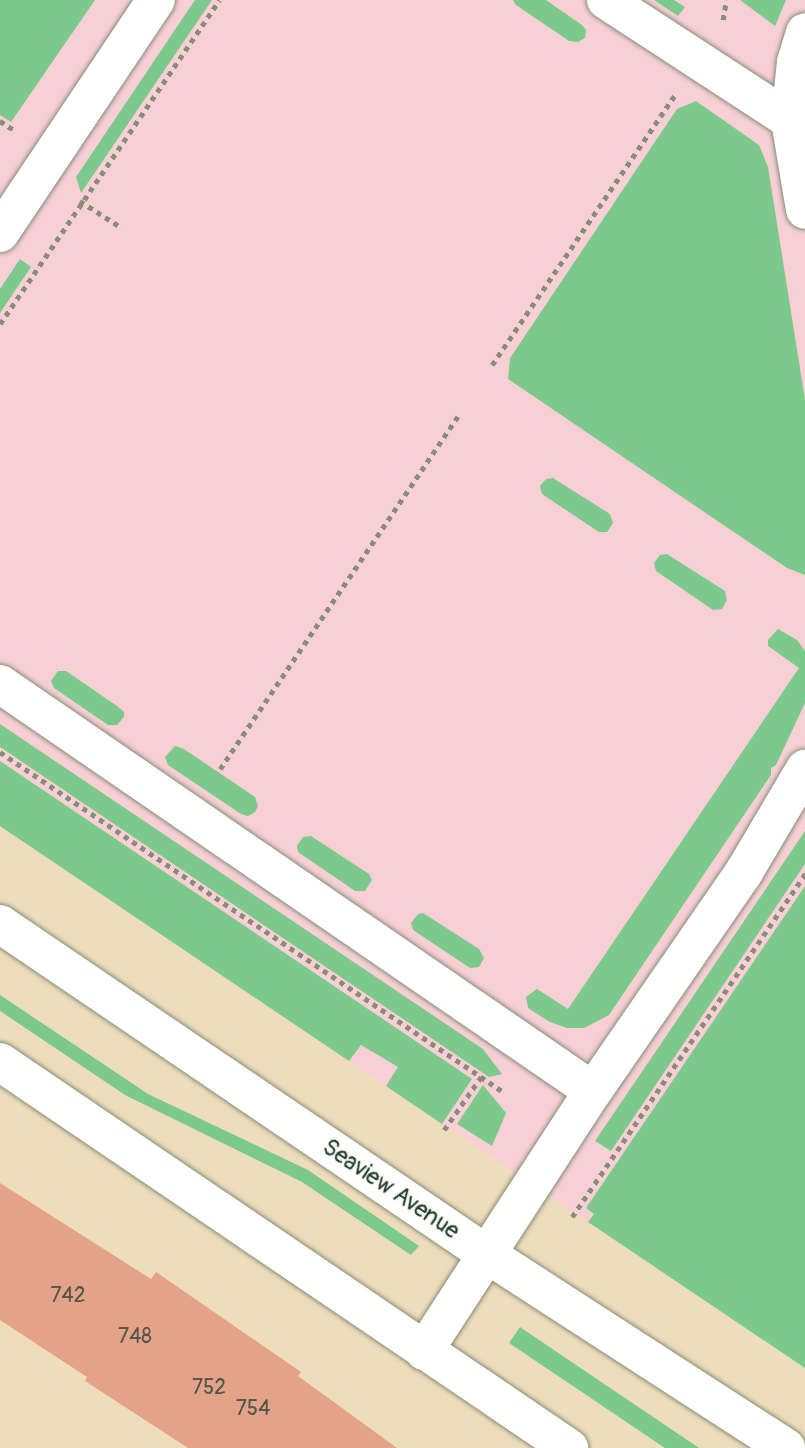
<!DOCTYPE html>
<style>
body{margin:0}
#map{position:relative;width:805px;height:1448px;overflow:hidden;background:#edb;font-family:Pangolin,sans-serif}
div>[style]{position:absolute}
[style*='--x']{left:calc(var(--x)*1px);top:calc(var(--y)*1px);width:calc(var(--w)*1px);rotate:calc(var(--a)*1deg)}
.built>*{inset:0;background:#f7cfd5}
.green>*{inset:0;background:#7bca8b}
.building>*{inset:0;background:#e4a288}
.path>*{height:4.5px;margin-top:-2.25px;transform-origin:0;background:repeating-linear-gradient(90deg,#868d78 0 5px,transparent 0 10px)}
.roads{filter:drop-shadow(0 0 2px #868d78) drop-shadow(0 0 2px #868d78)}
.minor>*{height:38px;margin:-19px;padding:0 19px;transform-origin:19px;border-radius:19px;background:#fff}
span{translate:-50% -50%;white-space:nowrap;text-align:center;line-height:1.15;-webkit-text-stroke:5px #fdfcf7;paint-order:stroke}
.number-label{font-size:21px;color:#505649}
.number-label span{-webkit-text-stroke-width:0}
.street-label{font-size:24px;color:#1f3d34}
</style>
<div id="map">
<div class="built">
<i style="clip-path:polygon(0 0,805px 0,805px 1353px,626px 1233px,588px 1222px,0 826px)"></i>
</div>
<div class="green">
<i style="clip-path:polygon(0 0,95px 0,11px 122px,0 115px)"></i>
<i style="clip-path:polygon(195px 0,212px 0,81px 193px,76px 177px)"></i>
<i style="clip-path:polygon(513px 0,546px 0,582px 25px,586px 30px,585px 38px,578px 42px,569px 41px,516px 5px)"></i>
<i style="clip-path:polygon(654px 0,674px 0,685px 7px,678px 16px)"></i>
<i style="clip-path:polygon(740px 0,786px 0,775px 26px)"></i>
<i style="clip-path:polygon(696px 101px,759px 145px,768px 167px,805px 400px,805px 575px,787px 568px,508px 379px,510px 358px,677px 109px)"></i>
<i style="clip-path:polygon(20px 259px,31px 267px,0 313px,0 289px)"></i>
<i style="clip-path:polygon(553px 478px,610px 514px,613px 523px,607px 532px,599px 532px,542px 494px,540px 486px,546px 479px)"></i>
<i style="clip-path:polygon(667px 554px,725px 591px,727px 600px,722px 609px,713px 610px,656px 571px,654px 563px,660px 555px)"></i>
<i style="clip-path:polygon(778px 629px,797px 640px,805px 651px,805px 703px,776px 765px,771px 768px,771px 775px,609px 1015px,584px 1028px,567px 1028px,550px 1022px,528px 1008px,526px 997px,537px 989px,568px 1009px,799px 668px,768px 646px,768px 640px)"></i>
<i style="clip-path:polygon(58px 671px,66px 671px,117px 706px,124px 712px,124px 717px,117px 725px,108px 725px,54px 688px,51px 681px)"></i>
<i style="clip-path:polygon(0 724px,483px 1049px,502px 1074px,489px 1077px,0 747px)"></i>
<i style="clip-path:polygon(175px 746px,184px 749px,255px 797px,258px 806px,255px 812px,248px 816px,241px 814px,168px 765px,165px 757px)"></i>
<i style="clip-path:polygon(0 761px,472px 1079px,442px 1124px,386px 1086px,398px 1067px,361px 1045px,349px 1061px,0 826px)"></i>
<i style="clip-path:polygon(805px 831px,805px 864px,611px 1151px,595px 1141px)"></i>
<i style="clip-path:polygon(311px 836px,369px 874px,372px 880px,365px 891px,355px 891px,298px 852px,297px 846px,303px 837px)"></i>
<i style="clip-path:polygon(805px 886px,805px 1368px,588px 1222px,594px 1214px,586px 1208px)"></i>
<i style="clip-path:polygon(423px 913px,479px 949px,484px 958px,479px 967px,470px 968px,413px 930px,411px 923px,418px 914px)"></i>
<i style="clip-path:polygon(0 995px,148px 1094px,308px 1170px,419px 1246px,411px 1255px,302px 1182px,125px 1095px,0 1011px)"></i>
<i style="clip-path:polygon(483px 1085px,506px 1113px,492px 1146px,457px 1124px)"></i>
<i style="clip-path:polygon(520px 1327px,699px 1448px,665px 1448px,509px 1343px)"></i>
</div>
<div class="building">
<i style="clip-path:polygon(0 1183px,151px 1279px,156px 1272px,301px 1372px,298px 1376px,397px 1448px,188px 1448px,85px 1381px,87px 1377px,0 1320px)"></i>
</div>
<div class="path">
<i style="--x:723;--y:20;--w:20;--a:-81"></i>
<i style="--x:0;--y:121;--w:17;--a:33"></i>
<i style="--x:80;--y:201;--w:50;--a:32.7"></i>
<i style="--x:0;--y:324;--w:391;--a:-55.9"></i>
<i style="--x:492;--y:365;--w:325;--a:-55.9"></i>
<i style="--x:0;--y:752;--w:606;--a:34.03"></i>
<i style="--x:220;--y:769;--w:426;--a:-56"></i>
<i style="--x:444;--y:1130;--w:65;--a:-55.1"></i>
<i style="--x:572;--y:1217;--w:415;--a:-55.8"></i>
</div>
<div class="roads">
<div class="minor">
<i style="--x:606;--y:0;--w:220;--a:33.1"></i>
<i style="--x:790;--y:120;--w:91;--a:80.5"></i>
<i style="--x:790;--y:120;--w:58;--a:-84.1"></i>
<i style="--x:796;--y:62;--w:31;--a:-73"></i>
<i style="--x:0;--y:233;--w:280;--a:-56.2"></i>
<i style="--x:0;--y:684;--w:719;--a:34.46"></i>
<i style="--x:0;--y:924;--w:590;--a:34.15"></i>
<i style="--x:488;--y:1255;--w:355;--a:32.9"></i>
<i style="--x:0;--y:1062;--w:688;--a:34.15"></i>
<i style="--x:424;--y:1351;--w:310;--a:-57"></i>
<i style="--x:593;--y:1091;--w:266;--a:-55.4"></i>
<i style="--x:744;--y:872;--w:120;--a:-59.4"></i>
</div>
</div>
<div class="number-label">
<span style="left:68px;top:1296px">742</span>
<span style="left:135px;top:1337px">748</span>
<span style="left:209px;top:1388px">752</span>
<span style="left:253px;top:1409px">754</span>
</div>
<div class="street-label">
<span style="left:391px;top:1189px;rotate:34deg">Seaview Avenue</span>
</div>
</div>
